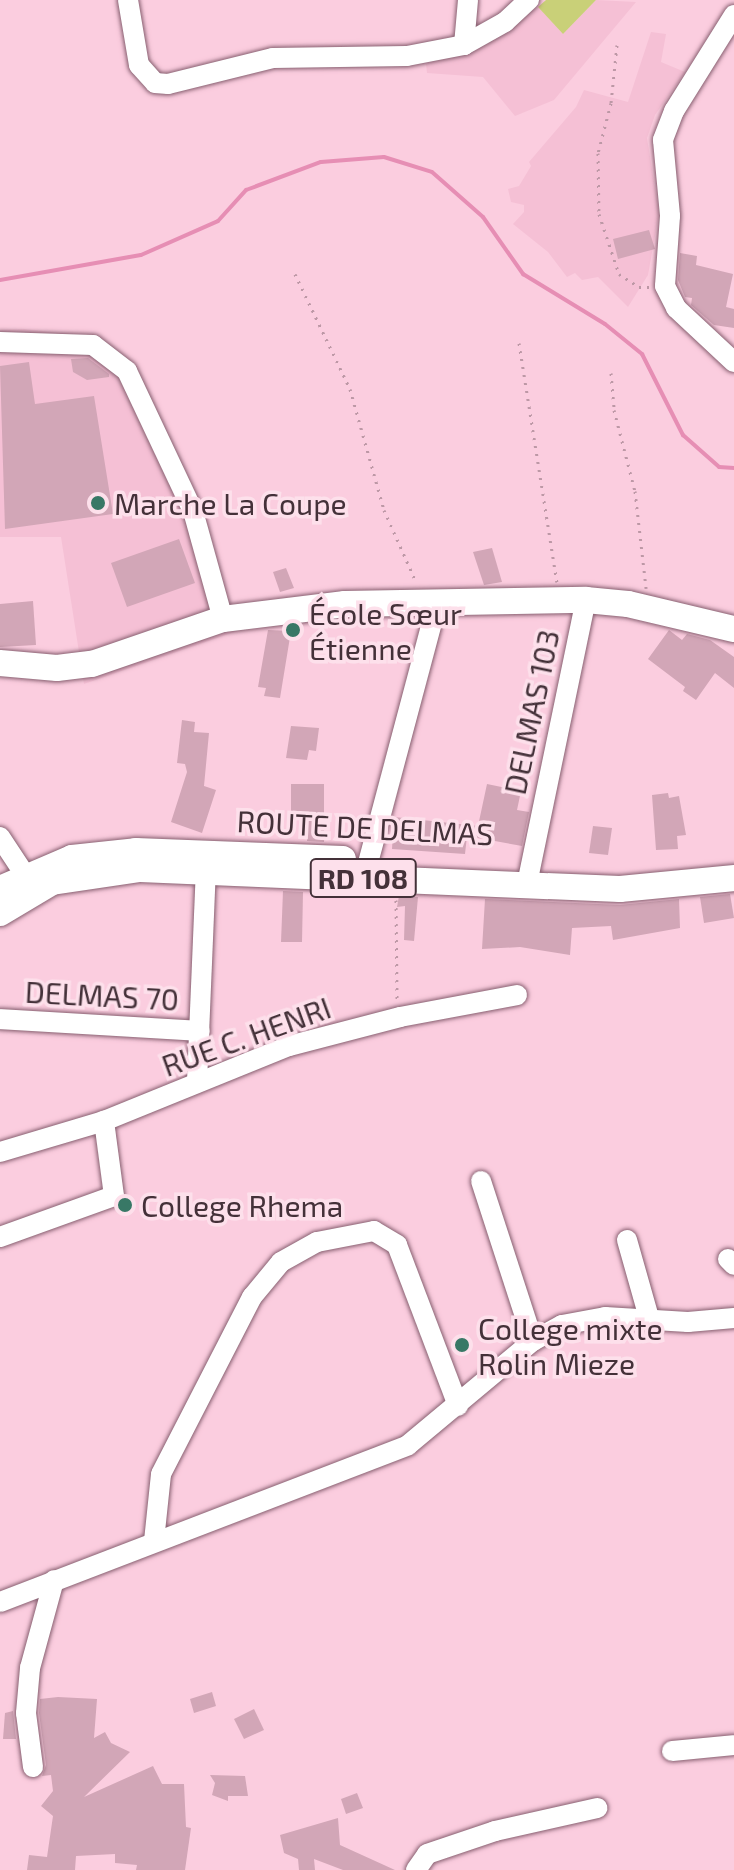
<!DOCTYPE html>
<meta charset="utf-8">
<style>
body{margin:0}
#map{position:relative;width:734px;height:1870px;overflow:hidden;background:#fbcddf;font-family:"Exo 2",sans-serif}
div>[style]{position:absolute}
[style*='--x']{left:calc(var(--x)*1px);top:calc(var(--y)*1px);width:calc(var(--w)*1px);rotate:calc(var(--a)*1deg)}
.built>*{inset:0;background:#f5c0d5}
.green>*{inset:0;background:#c9d078}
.stream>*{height:4px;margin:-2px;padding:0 2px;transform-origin:2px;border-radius:2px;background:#e68eb4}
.building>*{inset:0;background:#d2a6b7}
.path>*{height:3px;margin-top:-1.5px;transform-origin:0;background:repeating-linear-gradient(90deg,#bd98a6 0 2px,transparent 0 8px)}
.roads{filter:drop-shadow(0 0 2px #875f70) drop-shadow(0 0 2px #875f70)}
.minor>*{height:20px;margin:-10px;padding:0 10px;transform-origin:10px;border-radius:10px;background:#fff}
.major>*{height:26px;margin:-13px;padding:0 13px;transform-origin:13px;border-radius:13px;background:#fff}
.dots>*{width:22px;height:22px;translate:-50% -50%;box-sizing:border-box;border:4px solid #fde0eb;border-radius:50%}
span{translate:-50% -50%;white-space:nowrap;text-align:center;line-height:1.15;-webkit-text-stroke:7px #fde0eb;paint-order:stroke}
.shield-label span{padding:2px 6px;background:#fde0eb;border:2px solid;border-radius:6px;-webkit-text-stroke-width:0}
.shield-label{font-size:28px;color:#443139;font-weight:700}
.poi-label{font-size:30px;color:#443139}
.left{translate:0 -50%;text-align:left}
.street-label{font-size:30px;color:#443139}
</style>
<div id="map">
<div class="built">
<i style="clip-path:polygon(596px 0,636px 2px,554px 100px,515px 116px,483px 77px,427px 73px,426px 64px,496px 36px,538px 7px,563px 34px)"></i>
<i style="clip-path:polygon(651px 32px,666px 34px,661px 62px,685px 72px,655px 115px,647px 138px,659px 213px,648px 275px,628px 307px,598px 277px,582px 280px,575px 273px,567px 277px,548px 252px,513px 224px,524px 212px,524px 205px,511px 202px,508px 189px,519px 186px,531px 166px,529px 162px,576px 107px,584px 90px,628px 102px)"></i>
<i style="clip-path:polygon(25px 329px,94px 337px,133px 366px,184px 469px,230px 609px,252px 626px,84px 684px,61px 537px,0 537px,0 330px)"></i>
</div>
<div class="green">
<i style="clip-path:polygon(546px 0,596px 0,563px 34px,538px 7px)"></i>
</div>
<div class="stream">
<i style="--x:0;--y:280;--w:143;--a:-10.1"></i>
<i style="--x:141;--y:255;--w:84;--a:-23.8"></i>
<i style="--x:218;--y:221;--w:42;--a:-47.9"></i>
<i style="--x:246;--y:190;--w:80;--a:-20.5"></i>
<i style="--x:321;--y:162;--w:63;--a:-4.5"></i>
<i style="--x:384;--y:157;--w:50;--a:17.4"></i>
<i style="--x:432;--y:172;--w:68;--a:41.4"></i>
<i style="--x:483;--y:217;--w:70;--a:54.9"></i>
<i style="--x:523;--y:274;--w:96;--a:31.4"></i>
<i style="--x:605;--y:324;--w:48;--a:39"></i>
<i style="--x:642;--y:354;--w:91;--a:63.2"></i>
<i style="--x:683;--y:435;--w:48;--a:41.6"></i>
<i style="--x:719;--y:467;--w:15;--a:4"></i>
</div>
<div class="building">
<i style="clip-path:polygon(649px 230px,655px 249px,618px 259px,613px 239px)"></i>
<i style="clip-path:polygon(680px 253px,697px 256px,696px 265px,733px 274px,726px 307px,734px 309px,734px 328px,714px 325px,691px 305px,692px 298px,685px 297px,678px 280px)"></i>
<i style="clip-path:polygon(88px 358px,109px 374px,109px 377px,87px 380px,73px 372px,71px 359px)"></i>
<i style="clip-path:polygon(29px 362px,35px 404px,94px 396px,113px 514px,5px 529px,0 366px)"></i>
<i style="clip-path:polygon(179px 539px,195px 583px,127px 607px,111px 563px)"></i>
<i style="clip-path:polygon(492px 548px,502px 582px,484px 585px,473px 552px)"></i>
<i style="clip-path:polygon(286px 568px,294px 588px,280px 592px,273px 572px)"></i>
<i style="clip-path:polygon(33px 601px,36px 645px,0 647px,0 604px)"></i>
<i style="clip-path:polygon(268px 630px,291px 631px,280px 698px,264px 696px,266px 688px,258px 687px)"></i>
<i style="clip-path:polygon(669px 630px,682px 640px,687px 634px,710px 640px,734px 657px,734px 688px,715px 673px,696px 700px,683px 691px,685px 687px,648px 659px)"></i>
<i style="clip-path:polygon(182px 720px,195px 722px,194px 732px,209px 733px,204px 786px,216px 790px,202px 833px,171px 822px,187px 772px,185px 764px,177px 763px)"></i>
<i style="clip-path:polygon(291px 726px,319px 728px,316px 751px,309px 750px,307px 760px,286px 758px)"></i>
<i style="clip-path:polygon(291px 784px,324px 784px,324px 842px,307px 841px,307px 813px,291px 813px)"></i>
<i style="clip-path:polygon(487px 784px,521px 791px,517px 810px,529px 812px,522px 846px,467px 836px,465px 854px,392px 849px,394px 817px,478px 826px)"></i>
<i style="clip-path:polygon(668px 793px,669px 798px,679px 796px,686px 835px,677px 836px,678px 849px,656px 850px,652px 795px)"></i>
<i style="clip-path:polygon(593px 826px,612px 828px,608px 855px,589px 853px)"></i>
<i style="clip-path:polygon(283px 891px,303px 892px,302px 942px,281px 942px)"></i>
<i style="clip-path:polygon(730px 894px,734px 918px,704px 923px,700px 897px)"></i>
<i style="clip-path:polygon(399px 896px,418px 897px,414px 941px,404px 940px,405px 906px,397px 907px)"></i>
<i style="clip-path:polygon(485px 899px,620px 905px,679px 899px,680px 928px,613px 940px,611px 926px,572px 928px,570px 955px,520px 947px,482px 949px)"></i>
<i style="clip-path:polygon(212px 1692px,216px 1706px,194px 1713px,190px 1699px)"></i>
<i style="clip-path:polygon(58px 1697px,97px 1699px,94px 1738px,105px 1732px,111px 1743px,130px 1752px,84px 1797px,153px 1766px,162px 1784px,184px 1784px,186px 1827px,191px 1828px,185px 1870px,136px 1870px,137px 1865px,115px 1863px,115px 1854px,76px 1856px,75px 1870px,27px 1870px,29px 1855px,47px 1857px,53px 1816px,41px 1806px,53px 1791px,51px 1775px,42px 1776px,46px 1765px,39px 1713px,40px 1699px)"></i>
<i style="clip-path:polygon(254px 1709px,264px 1730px,244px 1739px,234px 1719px)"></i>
<i style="clip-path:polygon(13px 1711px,16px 1739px,3px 1739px,5px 1713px)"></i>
<i style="clip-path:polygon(210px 1775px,245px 1776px,248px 1796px,228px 1796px,228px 1801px,212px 1795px,215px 1783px)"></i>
<i style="clip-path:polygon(357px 1793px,363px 1808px,346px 1814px,341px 1799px)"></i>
<i style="clip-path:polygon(338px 1818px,340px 1845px,395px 1870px,343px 1870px,314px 1859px,315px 1870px,299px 1870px,298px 1859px,284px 1853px,280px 1835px)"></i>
</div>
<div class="path">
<i style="--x:617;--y:45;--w:58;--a:95.9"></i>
<i style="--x:611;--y:103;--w:52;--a:104.6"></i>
<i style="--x:598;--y:153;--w:61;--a:89.1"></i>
<i style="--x:599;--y:214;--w:63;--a:71.6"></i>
<i style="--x:619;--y:274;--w:24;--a:33"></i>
<i style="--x:639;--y:287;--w:11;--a:0"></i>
<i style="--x:295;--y:274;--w:127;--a:64.4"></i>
<i style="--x:350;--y:389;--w:126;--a:74.3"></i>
<i style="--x:384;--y:510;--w:79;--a:66"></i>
<i style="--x:519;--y:343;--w:242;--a:81"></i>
<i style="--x:611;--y:373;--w:37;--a:85"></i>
<i style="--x:614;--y:410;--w:84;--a:75.5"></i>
<i style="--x:635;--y:491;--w:98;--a:83.5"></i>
<i style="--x:396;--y:900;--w:101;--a:89.4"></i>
</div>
<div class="roads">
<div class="minor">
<i style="--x:128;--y:0;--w:66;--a:80.4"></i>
<i style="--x:139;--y:65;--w:24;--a:48"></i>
<i style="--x:155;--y:83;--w:13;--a:4"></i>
<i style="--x:168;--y:84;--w:108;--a:-13.9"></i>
<i style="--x:273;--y:58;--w:134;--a:-0.9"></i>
<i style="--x:407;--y:56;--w:58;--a:-10.9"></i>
<i style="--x:464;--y:45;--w:47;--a:-29.3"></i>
<i style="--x:505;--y:22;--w:33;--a:-43"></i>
<i style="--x:734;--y:15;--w:113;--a:122"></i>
<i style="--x:674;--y:111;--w:31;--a:111"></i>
<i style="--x:663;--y:140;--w:76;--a:84.7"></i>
<i style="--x:670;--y:216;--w:70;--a:94.1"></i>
<i style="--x:665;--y:286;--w:25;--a:63"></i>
<i style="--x:676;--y:308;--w:79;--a:43"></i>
<i style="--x:464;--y:45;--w:45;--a:-84.9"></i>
<i style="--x:0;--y:342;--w:93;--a:1.8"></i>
<i style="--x:93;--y:345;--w:43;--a:37.4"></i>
<i style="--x:127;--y:371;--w:155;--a:64.8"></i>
<i style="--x:193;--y:511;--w:112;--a:74.5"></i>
<i style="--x:0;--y:837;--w:60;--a:56.6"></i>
<i style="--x:364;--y:878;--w:284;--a:-75.1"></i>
<i style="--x:527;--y:884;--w:290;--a:-78.3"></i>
<i style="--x:0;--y:1019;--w:200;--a:3.4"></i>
<i style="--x:197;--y:1082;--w:212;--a:-87.6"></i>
<i style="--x:0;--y:1152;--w:109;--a:-16.6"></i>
<i style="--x:104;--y:1121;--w:200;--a:-22.1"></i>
<i style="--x:289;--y:1046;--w:115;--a:-14.6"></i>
<i style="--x:400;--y:1017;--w:119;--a:-10.6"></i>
<i style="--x:481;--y:1181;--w:168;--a:72"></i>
<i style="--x:0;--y:1237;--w:121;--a:-19.8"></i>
<i style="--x:114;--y:1196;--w:76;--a:-97.6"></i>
<i style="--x:627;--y:1240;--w:81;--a:74.2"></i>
<i style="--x:728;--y:1259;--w:8;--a:45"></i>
<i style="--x:154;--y:1541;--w:67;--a:-84"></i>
<i style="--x:161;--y:1474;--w:199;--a:-62.8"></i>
<i style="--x:252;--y:1297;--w:45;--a:-50.4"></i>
<i style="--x:281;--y:1262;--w:41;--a:-29.1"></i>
<i style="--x:317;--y:1242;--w:58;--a:-10.9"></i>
<i style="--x:374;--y:1231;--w:27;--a:31"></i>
<i style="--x:397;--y:1245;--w:172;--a:69.2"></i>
<i style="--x:0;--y:1602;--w:437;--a:-21"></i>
<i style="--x:408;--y:1445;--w:163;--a:-39.8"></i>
<i style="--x:533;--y:1341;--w:33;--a:-29"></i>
<i style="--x:562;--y:1325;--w:44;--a:-10.5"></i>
<i style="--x:605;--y:1317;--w:83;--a:3.4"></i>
<i style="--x:688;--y:1322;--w:46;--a:-5"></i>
<i style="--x:672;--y:1751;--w:62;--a:-5.5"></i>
<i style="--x:33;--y:1767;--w:54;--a:-97.4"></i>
<i style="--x:26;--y:1713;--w:45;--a:-84.9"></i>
<i style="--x:30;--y:1668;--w:91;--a:-74.7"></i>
<i style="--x:416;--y:1870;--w:19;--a:-55"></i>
<i style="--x:427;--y:1854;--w:72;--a:-18.7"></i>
<i style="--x:495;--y:1831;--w:105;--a:-12.7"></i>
</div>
<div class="major">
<i style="--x:0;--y:663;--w:57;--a:5"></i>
<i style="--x:57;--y:668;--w:35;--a:-7"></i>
<i style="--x:92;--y:664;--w:139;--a:-19"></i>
<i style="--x:223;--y:619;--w:123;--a:-7"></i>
<i style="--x:345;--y:604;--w:241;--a:-1"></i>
<i style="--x:586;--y:600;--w:42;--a:5.4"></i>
<i style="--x:628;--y:604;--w:109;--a:13.3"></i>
<i style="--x:0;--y:889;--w:78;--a:-23.3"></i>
<i style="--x:72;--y:858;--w:64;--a:-6.2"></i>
<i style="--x:136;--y:851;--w:207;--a:2.2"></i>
<i style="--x:0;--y:913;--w:61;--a:-30.8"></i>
<i style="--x:52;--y:882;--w:89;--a:-8.4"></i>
<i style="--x:140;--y:869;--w:480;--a:2.4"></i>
<i style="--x:620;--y:889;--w:115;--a:-5.5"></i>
</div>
</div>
<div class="dots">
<i style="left:98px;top:503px;background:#387866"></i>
<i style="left:293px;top:630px;background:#387866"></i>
<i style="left:125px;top:1205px;background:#387866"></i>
<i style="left:462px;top:1345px;background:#387866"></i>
</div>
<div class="shield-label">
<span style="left:363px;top:878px">RD 108</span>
</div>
<div class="poi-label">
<span class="left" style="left:114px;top:503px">Marche La Coupe</span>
<span class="left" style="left:309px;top:630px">École Sœur<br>Étienne</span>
<span class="left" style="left:141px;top:1205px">College Rhema</span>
<span class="left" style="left:478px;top:1345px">College mixte<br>Rolin Mieze</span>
</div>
<div class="street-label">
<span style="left:531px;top:712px;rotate:-78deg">DELMAS 103</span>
<span style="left:365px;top:827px;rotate:3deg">ROUTE DE DELMAS</span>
<span style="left:102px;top:995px;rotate:3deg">DELMAS 70</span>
<span style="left:246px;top:1036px;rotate:-20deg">RUE C. HENRI</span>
</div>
</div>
